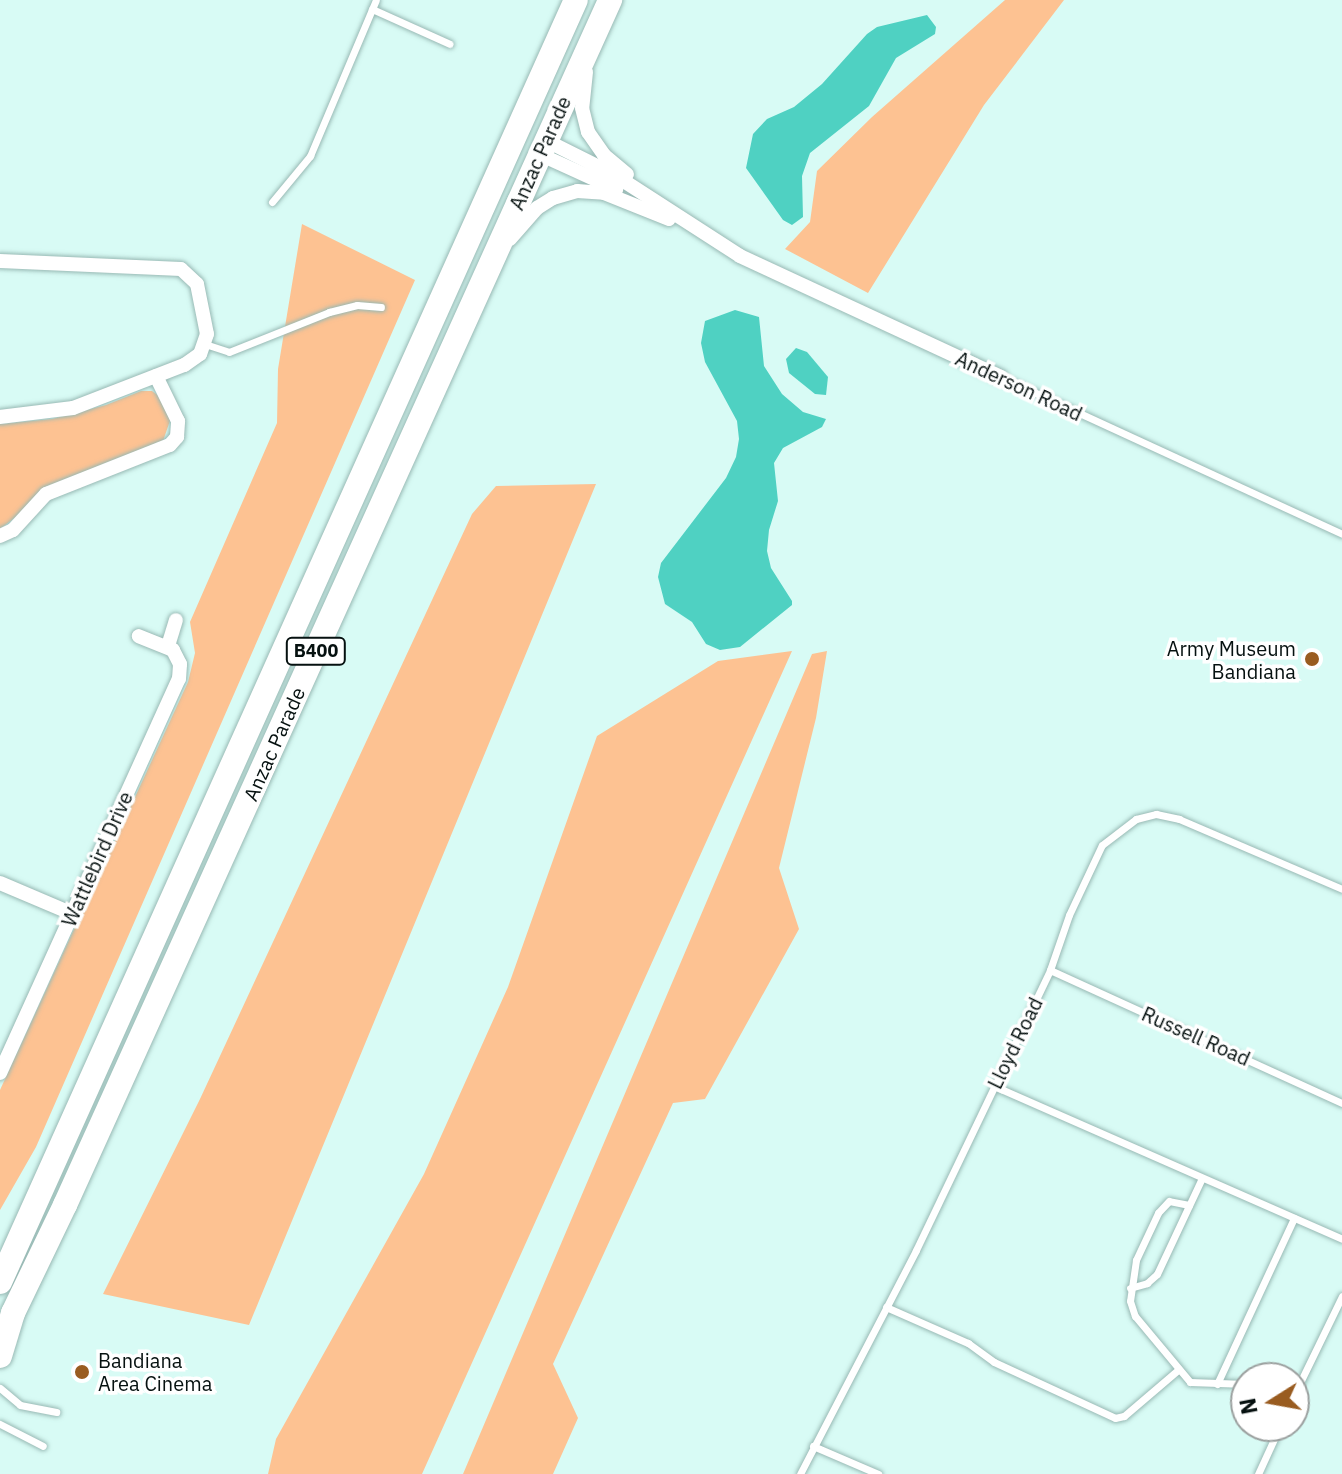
<!DOCTYPE html>
<style>
body{margin:0}
#map{position:relative;width:1342px;height:1474px;overflow:hidden;background:#d8fbf5;font-family:"IBM Plex Sans",sans-serif}
div>[style]{position:absolute}
[style*='--x']{left:calc(var(--x)*1px);top:calc(var(--y)*1px);width:calc(var(--w)*1px);rotate:calc(var(--a)*1deg)}
.green>*{inset:0;background:#fdc292}
.water>*{inset:0;background:#4fd1c2}
.roads{filter:drop-shadow(0 0 2px #98b9b4) drop-shadow(0 0 2px #98b9b4)}
.lane>*{height:7px;margin:-3.5px;padding:0 3.5px;transform-origin:3.5px;border-radius:3.5px;background:#fff}
.street>*{height:14px;margin:-7px;padding:0 7px;transform-origin:7px;border-radius:7px;background:#fff}
.primary>*{height:24px;margin:-12px;padding:0 12px;transform-origin:12px;border-radius:12px;background:#fff}
.dots>*{width:22px;height:22px;translate:-50% -50%;box-sizing:border-box;border:4px solid #fff;border-radius:50%}
span{translate:-50% -50%;white-space:nowrap;text-align:center;line-height:1.15;-webkit-text-stroke:7px #fff;paint-order:stroke}
.shield-label span{padding:2px 6px;background:#fff;border:2px solid;border-radius:6px;-webkit-text-stroke-width:0}
.shield-label{font-size:18px;color:#061110;font-weight:700}
.street-label{font-size:20px;color:#061110}
.poi-label{font-size:20px;color:#061110}
.right{translate:-100% -50%;text-align:right}
.left{translate:0 -50%;text-align:left}
.north{position:absolute;left:1230px;top:1362px;width:80px;height:80px;box-sizing:border-box;background:#fff;border:2px solid #9ba09f;border-radius:50%;rotate:259deg;font-size:22px;font-weight:700;line-height:32px;text-align:center;color:#061110}
.north::after{content:'';display:block;margin:auto;width:28px;height:36px;background:#995c20;clip-path:polygon(50% 0,100% 100%,50% 72%,0 100%)}
</style>
<div id="map">
<div class="green">
<i style="clip-path:polygon(1005px 0,1064px 0,984px 105px,868px 293px,785px 249px,810px 222px,817px 171px,872px 117px)"></i>
<i style="clip-path:polygon(302px 224px,415px 280px,36px 1147px,0 1210px,0 1090px,188px 682px,195px 653px,190px 622px,277px 423px,278px 369px)"></i>
<i style="clip-path:polygon(141px 391px,152px 391px,160px 397px,171px 418px,163px 441px,57px 485px,0 529px,0 424px,52px 419px,106px 405px)"></i>
<i style="clip-path:polygon(596px 484px,249px 1325px,103px 1294px,200px 1099px,472px 514px,496px 486px)"></i>
<i style="clip-path:polygon(792px 651px,422px 1474px,268px 1474px,276px 1439px,424px 1174px,508px 987px,597px 736px,718px 661px)"></i>
<i style="clip-path:polygon(827px 651px,816px 718px,779px 868px,799px 929px,705px 1099px,673px 1103px,553px 1364px,578px 1418px,553px 1474px,463px 1474px,812px 654px)"></i>
</div>
<div class="water">
<i style="clip-path:polygon(927px 15px,936px 27px,935px 34px,896px 58px,869px 106px,810px 153px,802px 176px,803px 217px,792px 225px,783px 220px,746px 168px,753px 134px,767px 119px,794px 107px,822px 84px,867px 34px,877px 27px)"></i>
<i style="clip-path:polygon(735px 310px,759px 317px,764px 366px,782px 394px,803px 412px,826px 419px,822px 427px,783px 448px,774px 463px,778px 501px,769px 530px,767px 551px,771px 568px,792px 601px,792px 605px,740px 647px,720px 650px,706px 644px,692px 622px,665px 604px,658px 577px,661px 563px,726px 478px,736px 457px,739px 439px,737px 421px,705px 362px,701px 343px,705px 321px)"></i>
<i style="clip-path:polygon(796px 348px,807px 352px,828px 377px,826px 395px,815px 394px,789px 373px,786px 359px)"></i>
</div>
<div class="roads">
<div class="lane">
<i style="--x:372;--y:9;--w:85;--a:24.2"></i>
<i style="--x:272;--y:202;--w:60;--a:-50.4"></i>
<i style="--x:310;--y:156;--w:169;--a:-67.1"></i>
<i style="--x:205;--y:344;--w:25;--a:18"></i>
<i style="--x:229;--y:352;--w:108;--a:-21.8"></i>
<i style="--x:329;--y:312;--w:29;--a:-14"></i>
<i style="--x:357;--y:305;--w:24;--a:5"></i>
<i style="--x:1001;--y:377;--w:375;--a:24.7"></i>
<i style="--x:1050;--y:970;--w:321;--a:24.5"></i>
<i style="--x:994;--y:1086;--w:380;--a:23.7"></i>
<i style="--x:1189;--y:1205;--w:20;--a:-169"></i>
<i style="--x:1169;--y:1201;--w:16;--a:133"></i>
<i style="--x:1158;--y:1213;--w:52;--a:115.1"></i>
<i style="--x:1136;--y:1260;--w:41;--a:98.3"></i>
<i style="--x:1130;--y:1301;--w:16;--a:72"></i>
<i style="--x:1135;--y:1316;--w:86;--a:50.2"></i>
<i style="--x:1190;--y:1382;--w:56;--a:2"></i>
<i style="--x:1130;--y:1288;--w:18;--a:-16"></i>
<i style="--x:1147;--y:1283;--w:13;--a:-42"></i>
<i style="--x:1157;--y:1274;--w:106;--a:-64.9"></i>
<i style="--x:886;--y:1307;--w:90;--a:23.7"></i>
<i style="--x:968;--y:1343;--w:32;--a:36"></i>
<i style="--x:994;--y:1362;--w:133;--a:24.8"></i>
<i style="--x:1115;--y:1418;--w:9;--a:-13"></i>
<i style="--x:1124;--y:1416;--w:72;--a:-40.5"></i>
<i style="--x:1217;--y:1384;--w:183;--a:-65.1"></i>
<i style="--x:0;--y:1388;--w:26;--a:40"></i>
<i style="--x:20;--y:1405;--w:37;--a:11"></i>
<i style="--x:1294;--y:1395;--w:110;--a:-64.1"></i>
<i style="--x:0;--y:1424;--w:48;--a:27.1"></i>
<i style="--x:813;--y:1446;--w:71;--a:23.3"></i>
<i style="--x:800;--y:1474;--w:252;--a:-62.6"></i>
<i style="--x:916;--y:1250;--w:310;--a:-64.4"></i>
<i style="--x:1050;--y:970;--w:58;--a:-70.9"></i>
<i style="--x:1069;--y:915;--w:77;--a:-64.8"></i>
<i style="--x:1102;--y:845;--w:43;--a:-37.4"></i>
<i style="--x:1136;--y:819;--w:21;--a:-14"></i>
<i style="--x:1156;--y:814;--w:24;--a:12"></i>
<i style="--x:1179;--y:819;--w:177;--a:23.2"></i>
<i style="--x:1258;--y:1474;--w:53;--a:-65.4"></i>
</div>
<div class="street">
<i style="--x:586;--y:72;--w:36;--a:96"></i>
<i style="--x:582;--y:108;--w:25;--a:76"></i>
<i style="--x:588;--y:132;--w:28;--a:55"></i>
<i style="--x:604;--y:155;--w:30;--a:40"></i>
<i style="--x:545;--y:140;--w:76;--a:26.6"></i>
<i style="--x:613;--y:174;--w:151;--a:32.8"></i>
<i style="--x:740;--y:256;--w:288;--a:24.9"></i>
<i style="--x:539;--y:154;--w:85;--a:24.4"></i>
<i style="--x:510;--y:239;--w:41;--a:-48.9"></i>
<i style="--x:537;--y:208;--w:19;--a:-32"></i>
<i style="--x:553;--y:198;--w:25;--a:-16"></i>
<i style="--x:577;--y:191;--w:27;--a:4"></i>
<i style="--x:604;--y:193;--w:70;--a:21.8"></i>
<i style="--x:0;--y:261;--w:181;--a:2.5"></i>
<i style="--x:181;--y:269;--w:22;--a:43"></i>
<i style="--x:197;--y:284;--w:51;--a:78.7"></i>
<i style="--x:207;--y:334;--w:21;--a:109"></i>
<i style="--x:200;--y:354;--w:19;--a:145"></i>
<i style="--x:184;--y:365;--w:119;--a:158.8"></i>
<i style="--x:73;--y:408;--w:74;--a:173"></i>
<i style="--x:0;--y:536;--w:14;--a:-25"></i>
<i style="--x:13;--y:530;--w:49;--a:-47.5"></i>
<i style="--x:46;--y:494;--w:133;--a:-21.6"></i>
<i style="--x:170;--y:445;--w:11;--a:-49"></i>
<i style="--x:177;--y:437;--w:16;--a:-86"></i>
<i style="--x:178;--y:421;--w:50;--a:-116.1"></i>
<i style="--x:168;--y:646;--w:27;--a:-73"></i>
<i style="--x:0;--y:883;--w:79;--a:23"></i>
<i style="--x:0;--y:1073;--w:433;--a:-65.6"></i>
<i style="--x:179;--y:679;--w:15;--a:-86"></i>
<i style="--x:180;--y:664;--w:16;--a:-117"></i>
<i style="--x:173;--y:650;--w:37;--a:-158"></i>
</div>
<div class="primary">
<i style="--x:0;--y:1282;--w:1405;--a:-65.81"></i>
<i style="--x:0;--y:1356;--w:45;--a:-73.2"></i>
<i style="--x:13;--y:1313;--w:120;--a:-64.3"></i>
<i style="--x:65;--y:1205;--w:1323;--a:-65.66"></i>
</div>
</div>
<div class="dots">
<i style="left:1312px;top:659px;background:#995c20"></i>
<i style="left:82px;top:1372px;background:#995c20"></i>
</div>
<div class="shield-label">
<span style="left:316px;top:651px">B400</span>
</div>
<div class="street-label">
<span style="left:540px;top:153px;rotate:-66deg">Anzac Parade</span>
<span style="left:1019px;top:386px;rotate:25deg">Anderson Road</span>
<span style="left:274px;top:744px;rotate:-66deg">Anzac Parade</span>
<span style="left:97px;top:859px;rotate:-66deg">Wattlebird Drive</span>
<span style="left:1196px;top:1036px;rotate:24deg">Russell Road</span>
<span style="left:1015px;top:1043px;rotate:-64deg">Lloyd Road</span>
</div>
<div class="poi-label">
<span class="right" style="left:1296px;top:660px">Army Museum<br>Bandiana</span>
<span class="left" style="left:98px;top:1372px">Bandiana<br>Area Cinema</span>
</div>
<div class="north">N</div>
</div>
